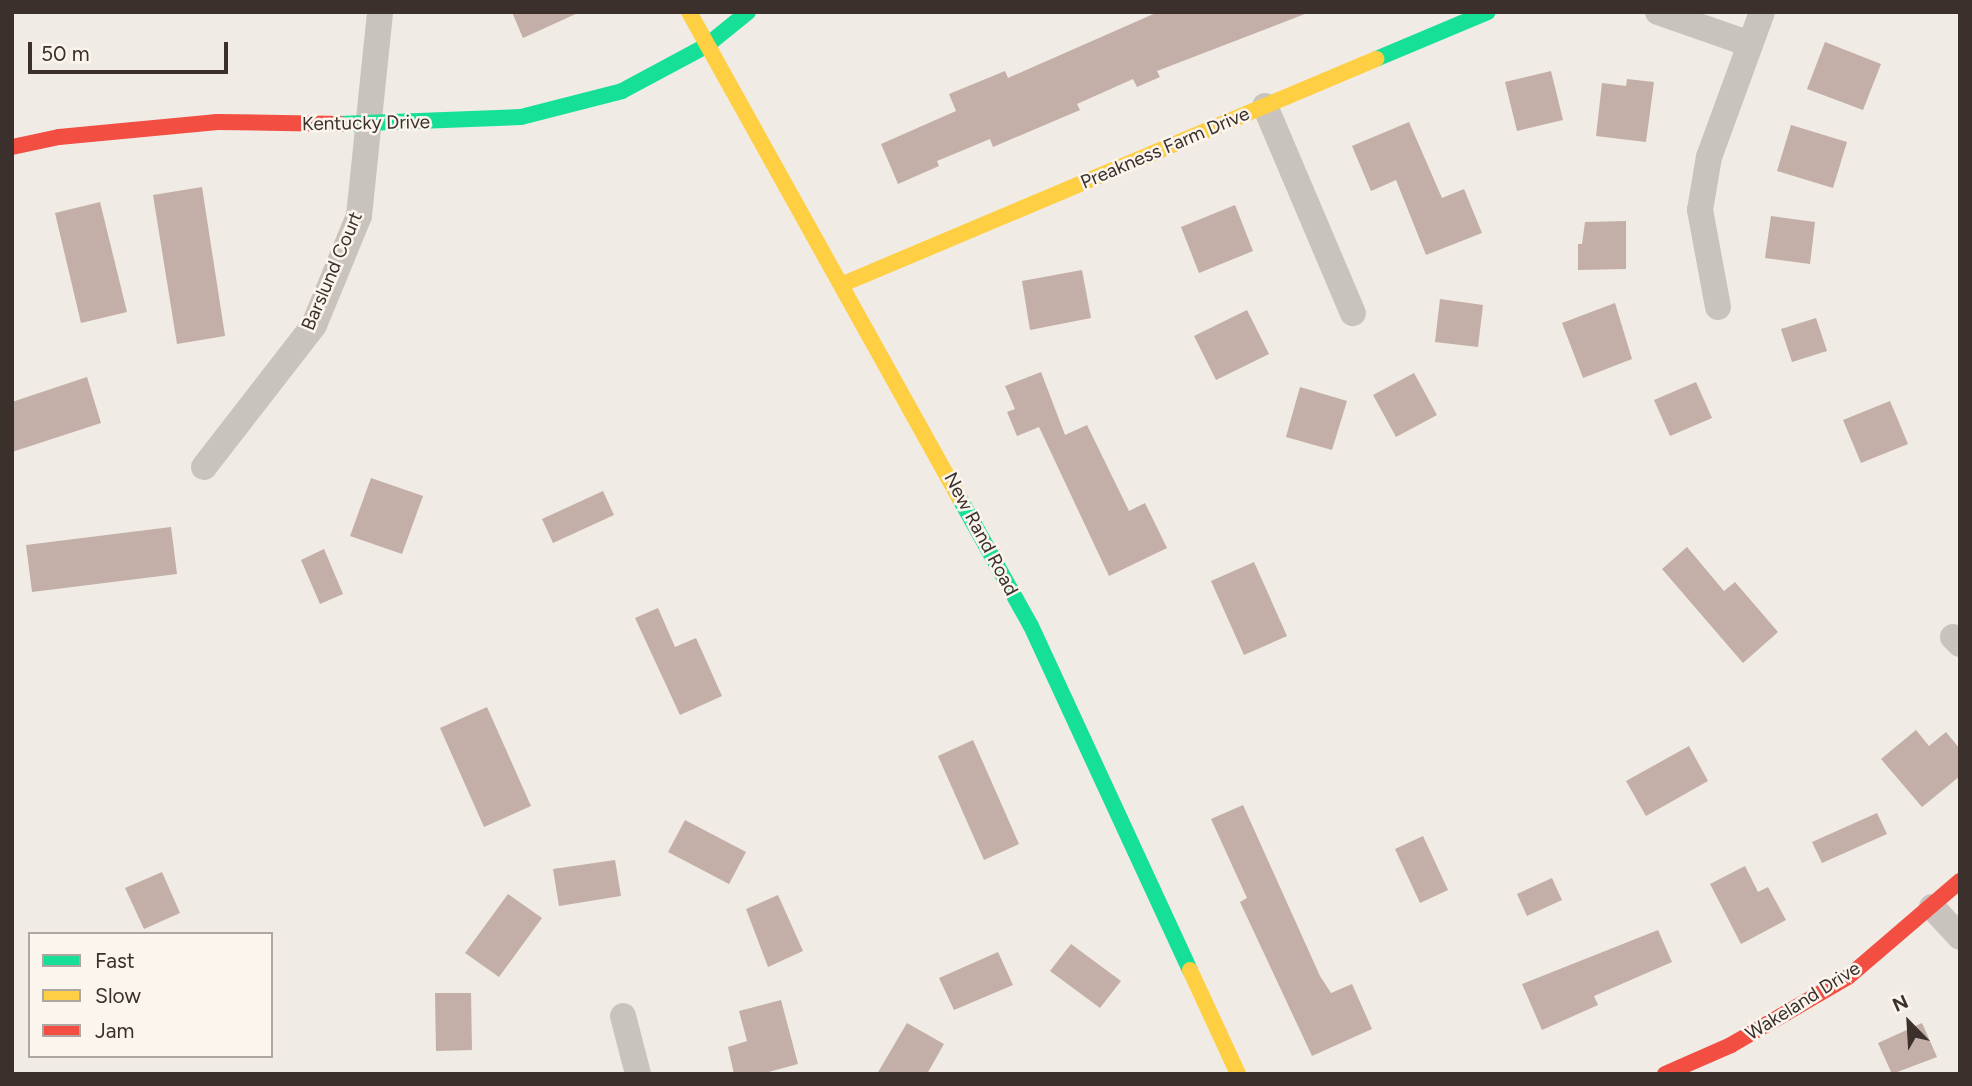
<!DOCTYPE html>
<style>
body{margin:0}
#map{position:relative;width:1972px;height:1086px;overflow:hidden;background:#f0ebe5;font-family:Figtree,sans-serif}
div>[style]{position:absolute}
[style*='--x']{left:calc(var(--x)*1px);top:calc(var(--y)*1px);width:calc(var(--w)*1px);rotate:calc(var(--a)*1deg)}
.building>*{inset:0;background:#c3afa7}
.street>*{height:26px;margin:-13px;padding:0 13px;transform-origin:13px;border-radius:13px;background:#c9c3be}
.fast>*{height:16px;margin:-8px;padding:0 8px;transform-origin:8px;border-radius:8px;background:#16e098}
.slow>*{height:16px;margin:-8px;padding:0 8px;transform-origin:8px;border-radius:8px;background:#ffcf43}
.jam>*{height:16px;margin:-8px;padding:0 8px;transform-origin:8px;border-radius:8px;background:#f24e42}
span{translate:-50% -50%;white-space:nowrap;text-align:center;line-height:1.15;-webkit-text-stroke:5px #fbf5ee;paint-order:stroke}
.street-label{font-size:19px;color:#3b302b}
.frame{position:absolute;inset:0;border:14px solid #3b302b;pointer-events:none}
.legend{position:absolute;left:28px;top:932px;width:245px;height:126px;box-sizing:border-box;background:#fbf5ee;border:2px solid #aea6a0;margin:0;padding:9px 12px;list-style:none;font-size:21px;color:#3b302b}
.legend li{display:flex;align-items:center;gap:14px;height:35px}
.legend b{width:35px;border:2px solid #aea6a0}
.north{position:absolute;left:1874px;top:988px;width:70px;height:70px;-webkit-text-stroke:5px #fbf5ee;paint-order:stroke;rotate:336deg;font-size:19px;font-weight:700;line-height:28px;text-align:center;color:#3b302b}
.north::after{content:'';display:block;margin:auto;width:24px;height:32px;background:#3b302b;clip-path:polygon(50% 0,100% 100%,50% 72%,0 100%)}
.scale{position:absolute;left:28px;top:42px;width:200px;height:32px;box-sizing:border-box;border:4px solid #3b302b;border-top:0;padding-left:9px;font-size:21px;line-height:24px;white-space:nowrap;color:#3b302b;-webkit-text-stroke:5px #fbf5ee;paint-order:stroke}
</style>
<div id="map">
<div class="building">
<i style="clip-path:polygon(512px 12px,580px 12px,523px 38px)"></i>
<i style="clip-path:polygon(1158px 12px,1310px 12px,1157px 71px,1160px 77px,1137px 87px,1133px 79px,1077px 104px,1080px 110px,993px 147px,990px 139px,937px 161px,939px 166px,898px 184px,881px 144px,956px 111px,949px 94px,1005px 71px,1008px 78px)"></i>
<i style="clip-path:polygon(1825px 42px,1881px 64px,1863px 110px,1807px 89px)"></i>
<i style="clip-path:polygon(1551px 71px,1563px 120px,1517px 131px,1505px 82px)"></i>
<i style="clip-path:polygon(1627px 79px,1654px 82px,1646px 142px,1596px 136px,1602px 83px,1626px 86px)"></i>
<i style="clip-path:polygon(1409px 122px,1442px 198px,1464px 189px,1482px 233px,1426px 255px,1396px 180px,1371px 191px,1352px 146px)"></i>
<i style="clip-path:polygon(1791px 125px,1847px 142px,1833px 188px,1777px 171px)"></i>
<i style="clip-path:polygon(202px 187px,225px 336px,177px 344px,153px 195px)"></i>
<i style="clip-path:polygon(100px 202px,127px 312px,81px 323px,55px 213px)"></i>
<i style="clip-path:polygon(1235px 205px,1253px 251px,1199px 273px,1181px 227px)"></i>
<i style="clip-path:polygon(1771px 216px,1815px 222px,1810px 264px,1765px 258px)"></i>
<i style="clip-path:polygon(1626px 221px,1626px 269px,1578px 270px,1578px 244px,1582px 244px,1585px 222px)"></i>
<i style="clip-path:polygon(1082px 270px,1091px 318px,1030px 330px,1022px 281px)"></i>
<i style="clip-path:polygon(1440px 299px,1483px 305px,1478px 347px,1435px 342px)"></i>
<i style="clip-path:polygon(1615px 303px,1632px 359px,1583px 378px,1562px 323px)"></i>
<i style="clip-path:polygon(1247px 310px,1269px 354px,1216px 380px,1194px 336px)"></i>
<i style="clip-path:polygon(1816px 318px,1827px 351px,1792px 362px,1781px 329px)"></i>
<i style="clip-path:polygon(1041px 372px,1065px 435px,1087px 425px,1129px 511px,1145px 503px,1167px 548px,1109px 576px,1039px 427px,1017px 436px,1007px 412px,1015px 409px,1005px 386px)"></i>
<i style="clip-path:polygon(1414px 373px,1437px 415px,1396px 437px,1373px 395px)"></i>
<i style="clip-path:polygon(87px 377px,101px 423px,12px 452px,12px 402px)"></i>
<i style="clip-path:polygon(1696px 382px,1712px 418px,1670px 436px,1654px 400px)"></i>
<i style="clip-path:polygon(1300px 387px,1347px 401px,1332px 450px,1286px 437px)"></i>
<i style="clip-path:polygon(1890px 401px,1908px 444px,1861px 463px,1843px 420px)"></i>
<i style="clip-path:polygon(371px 478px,423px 496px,402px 554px,350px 536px)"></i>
<i style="clip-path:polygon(603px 491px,614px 515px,553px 543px,542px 519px)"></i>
<i style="clip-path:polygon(171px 527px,177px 574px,32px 592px,26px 545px)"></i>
<i style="clip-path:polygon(1687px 547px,1724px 591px,1735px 582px,1778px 632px,1743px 663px,1662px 569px)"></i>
<i style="clip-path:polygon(324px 549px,343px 594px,320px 604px,301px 560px)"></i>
<i style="clip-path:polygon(1254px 562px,1287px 636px,1244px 655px,1211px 581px)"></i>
<i style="clip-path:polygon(658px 608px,675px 647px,696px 638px,722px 696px,680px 715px,635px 618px)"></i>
<i style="clip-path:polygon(487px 707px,531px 806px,484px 827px,440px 728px)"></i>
<i style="clip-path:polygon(1916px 730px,1929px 746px,1946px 732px,1960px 749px,1960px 776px,1922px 807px,1881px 759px)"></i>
<i style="clip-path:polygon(973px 740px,1019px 844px,984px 860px,938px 756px)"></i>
<i style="clip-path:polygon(1689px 746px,1708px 781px,1646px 816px,1626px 781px)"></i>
<i style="clip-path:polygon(1243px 805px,1320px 976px,1331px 993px,1352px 984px,1372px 1029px,1312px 1056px,1240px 902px,1247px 898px,1211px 819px)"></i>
<i style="clip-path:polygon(1877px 813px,1887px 834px,1822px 863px,1812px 842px)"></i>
<i style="clip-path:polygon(685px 820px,746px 852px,729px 884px,668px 852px)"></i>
<i style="clip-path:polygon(1423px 836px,1448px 890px,1420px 903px,1395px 849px)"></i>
<i style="clip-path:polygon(615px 860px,621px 896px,559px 906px,553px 869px)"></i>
<i style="clip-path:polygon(1745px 866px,1758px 892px,1768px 887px,1786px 920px,1741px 944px,1710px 884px)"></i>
<i style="clip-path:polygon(162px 872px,180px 913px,144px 929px,125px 888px)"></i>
<i style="clip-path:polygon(1552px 878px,1562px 900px,1527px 916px,1517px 894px)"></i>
<i style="clip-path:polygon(508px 894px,542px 918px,499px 977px,465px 953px)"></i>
<i style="clip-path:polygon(778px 895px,803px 951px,768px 967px,746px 909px)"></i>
<i style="clip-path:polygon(1658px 930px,1672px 962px,1594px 996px,1598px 1005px,1542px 1030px,1522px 984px)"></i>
<i style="clip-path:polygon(1071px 944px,1121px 981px,1100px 1008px,1050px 971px)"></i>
<i style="clip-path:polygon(998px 952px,1013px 985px,954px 1010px,939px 978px)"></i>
<i style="clip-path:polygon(435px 993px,471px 993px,472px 1050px,436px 1051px)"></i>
<i style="clip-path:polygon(781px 1000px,798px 1064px,761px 1074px,734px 1074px,728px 1047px,747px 1041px,739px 1011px)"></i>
<i style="clip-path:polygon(907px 1023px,944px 1044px,927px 1074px,877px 1074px)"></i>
<i style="clip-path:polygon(1922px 1023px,1937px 1057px,1892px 1074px,1878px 1043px)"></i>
</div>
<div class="street">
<i style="--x:1658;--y:12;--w:97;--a:19.2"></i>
<i style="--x:1265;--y:106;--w:225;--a:67"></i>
<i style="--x:1718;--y:307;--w:99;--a:-100.5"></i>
<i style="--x:1700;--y:210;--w:54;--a:-80.4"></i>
<i style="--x:1709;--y:157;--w:154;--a:-69.9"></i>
<i style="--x:204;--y:467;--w:180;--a:-52.2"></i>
<i style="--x:314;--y:325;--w:118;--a:-67.6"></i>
<i style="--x:359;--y:216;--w:205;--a:-84.1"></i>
<i style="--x:1953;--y:637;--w:10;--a:45"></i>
<i style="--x:1932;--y:907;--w:41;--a:47"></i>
<i style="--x:623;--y:1016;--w:60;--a:75.5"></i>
</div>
<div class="fast">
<i style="--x:1376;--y:59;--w:121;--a:-22.8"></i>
<i style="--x:340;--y:124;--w:181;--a:-2.2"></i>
<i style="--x:521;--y:117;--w:104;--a:-14.4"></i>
<i style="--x:622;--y:91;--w:95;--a:-28.2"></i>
<i style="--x:706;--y:46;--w:54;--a:-39"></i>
<i style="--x:960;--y:499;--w:145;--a:60.8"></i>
<i style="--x:1031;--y:626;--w:379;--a:65.2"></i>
</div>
<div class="slow">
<i style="--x:689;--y:12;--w:557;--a:60.91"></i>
<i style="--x:843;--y:284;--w:579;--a:-22.89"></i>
<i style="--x:1190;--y:970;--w:115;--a:65.2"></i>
</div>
<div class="jam">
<i style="--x:12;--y:147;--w:48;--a:-12"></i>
<i style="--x:59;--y:137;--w:159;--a:-5.4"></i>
<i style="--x:217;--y:122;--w:123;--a:0.9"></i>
<i style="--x:1665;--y:1074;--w:72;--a:-23.7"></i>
<i style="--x:1731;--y:1045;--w:135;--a:-30.2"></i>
<i style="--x:1848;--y:977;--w:148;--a:-40.6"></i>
</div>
<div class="street-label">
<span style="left:366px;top:123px;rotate:-1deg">Kentucky Drive</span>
<span style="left:1165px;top:148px;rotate:-23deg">Preakness Farm Drive</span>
<span style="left:332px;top:271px;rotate:-67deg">Barslund Court</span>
<span style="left:981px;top:534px;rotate:62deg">New Rand Road</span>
<span style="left:1803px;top:1001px;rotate:-32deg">Wakeland Drive</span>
</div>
<div class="frame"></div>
<ul class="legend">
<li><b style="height:9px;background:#16e098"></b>Fast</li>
<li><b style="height:9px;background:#ffcf43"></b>Slow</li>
<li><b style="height:9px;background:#f24e42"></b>Jam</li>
</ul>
<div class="north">N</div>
<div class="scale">50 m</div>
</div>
